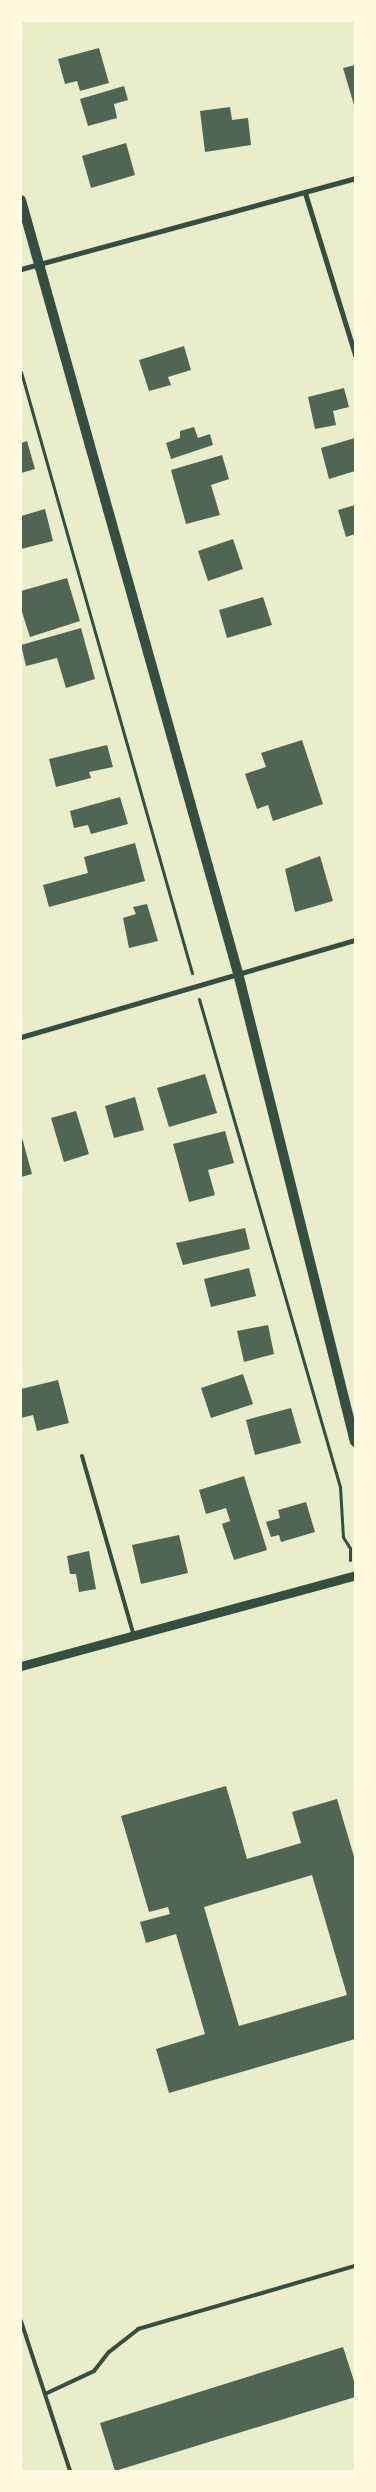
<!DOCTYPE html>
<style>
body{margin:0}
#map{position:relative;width:376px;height:2492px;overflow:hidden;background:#e9edc9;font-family:"IBM Plex Sans",sans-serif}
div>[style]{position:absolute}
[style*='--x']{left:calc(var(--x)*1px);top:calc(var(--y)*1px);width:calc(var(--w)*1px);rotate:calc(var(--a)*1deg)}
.building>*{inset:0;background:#4f6655}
.path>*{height:3px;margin:-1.5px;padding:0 1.5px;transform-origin:1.5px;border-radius:1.5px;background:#344e41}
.service>*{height:4px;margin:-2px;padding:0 2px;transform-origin:2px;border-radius:2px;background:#344e41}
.minor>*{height:5px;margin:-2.5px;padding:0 2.5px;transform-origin:2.5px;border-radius:2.5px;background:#344e41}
.tertiary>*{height:9px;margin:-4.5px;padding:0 4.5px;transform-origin:4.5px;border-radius:4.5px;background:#344e41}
.secondary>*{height:10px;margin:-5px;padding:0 5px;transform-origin:5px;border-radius:5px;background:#344e41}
span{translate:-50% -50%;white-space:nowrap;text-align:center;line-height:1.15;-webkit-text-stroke:5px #fefae0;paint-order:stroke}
.frame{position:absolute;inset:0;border:22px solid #fefae0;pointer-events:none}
</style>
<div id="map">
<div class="building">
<i style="clip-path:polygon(99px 48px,109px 83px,80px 91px,77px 81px,65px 84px,58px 59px)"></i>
<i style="clip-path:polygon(355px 65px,355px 105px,354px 105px,343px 68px)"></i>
<i style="clip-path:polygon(124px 86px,128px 100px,114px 104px,117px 118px,88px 126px,80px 99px)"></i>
<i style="clip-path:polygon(230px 107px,232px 120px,248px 118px,251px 145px,205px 152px,200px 111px)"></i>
<i style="clip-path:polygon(126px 143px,135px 175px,91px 188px,82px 156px)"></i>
<i style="clip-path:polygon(184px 346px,191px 370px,168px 377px,171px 385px,149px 391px,139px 360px)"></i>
<i style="clip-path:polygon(344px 388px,349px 407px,333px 411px,336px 425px,315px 429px,308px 397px)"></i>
<i style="clip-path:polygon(194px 427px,198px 438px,210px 434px,213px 445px,171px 459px,166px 443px,180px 438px,180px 431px)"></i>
<i style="clip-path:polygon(355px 438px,355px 471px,329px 479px,321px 448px)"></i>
<i style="clip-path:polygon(27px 441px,35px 469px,21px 473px,21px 443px)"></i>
<i style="clip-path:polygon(222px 455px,229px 479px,211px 485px,220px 515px,186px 524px,171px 470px)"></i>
<i style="clip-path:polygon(355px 505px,355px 534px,346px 537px,338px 510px)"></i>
<i style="clip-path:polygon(45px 509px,53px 541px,21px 549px,21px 516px)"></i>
<i style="clip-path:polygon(233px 539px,243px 569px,208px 581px,198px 551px)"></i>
<i style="clip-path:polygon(67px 578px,80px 621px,30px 637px,21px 609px,21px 591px)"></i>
<i style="clip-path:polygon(263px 597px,272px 625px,227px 638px,219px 610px)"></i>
<i style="clip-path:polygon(81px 628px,95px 679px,66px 688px,57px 658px,26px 666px,21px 645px)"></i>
<i style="clip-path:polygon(302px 740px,323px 804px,273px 821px,268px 805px,257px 809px,245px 774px,266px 767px,261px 753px)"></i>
<i style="clip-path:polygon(107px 745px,113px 767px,89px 772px,91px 778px,56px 787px,49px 759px)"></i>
<i style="clip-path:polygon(120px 797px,128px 824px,91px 834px,88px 825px,74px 828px,70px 811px)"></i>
<i style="clip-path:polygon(135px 843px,145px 881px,49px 907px,43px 885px,88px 873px,84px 857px)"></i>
<i style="clip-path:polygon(320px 856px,333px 901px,295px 912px,285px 869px)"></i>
<i style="clip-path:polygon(147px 904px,158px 941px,129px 948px,123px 918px,136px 914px,133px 907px)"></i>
<i style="clip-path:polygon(205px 1074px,217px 1113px,169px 1127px,157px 1088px)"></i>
<i style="clip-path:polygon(135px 1097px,144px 1130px,114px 1138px,105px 1106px)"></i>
<i style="clip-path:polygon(76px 1111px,89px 1154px,64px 1162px,51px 1118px)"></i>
<i style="clip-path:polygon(225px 1131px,234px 1163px,208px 1170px,215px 1195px,189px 1202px,173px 1144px)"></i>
<i style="clip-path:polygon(21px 1134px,32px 1174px,21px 1177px)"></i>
<i style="clip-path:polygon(245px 1228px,250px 1249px,183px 1265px,176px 1243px)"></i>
<i style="clip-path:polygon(249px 1268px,256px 1296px,211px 1307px,204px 1279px)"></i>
<i style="clip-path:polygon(268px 1325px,274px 1354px,244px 1362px,237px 1331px)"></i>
<i style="clip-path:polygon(243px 1374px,253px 1404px,211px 1418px,201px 1388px)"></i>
<i style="clip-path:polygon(58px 1380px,69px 1423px,37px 1431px,33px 1415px,21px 1418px,21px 1389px)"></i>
<i style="clip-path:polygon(291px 1408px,301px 1443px,255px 1455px,246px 1420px)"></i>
<i style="clip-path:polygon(244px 1476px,267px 1550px,234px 1560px,222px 1524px,230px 1521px,226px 1508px,206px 1514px,199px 1490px)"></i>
<i style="clip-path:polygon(306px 1502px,315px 1532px,281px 1542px,279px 1535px,271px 1537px,266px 1522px,280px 1518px,278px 1510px)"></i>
<i style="clip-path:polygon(179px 1535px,188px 1573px,141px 1584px,132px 1545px)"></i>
<i style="clip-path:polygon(89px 1551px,96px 1589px,79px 1592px,76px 1574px,70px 1574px,67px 1556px)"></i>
<i style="clip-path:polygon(evenodd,226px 1786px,247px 1859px,301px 1843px,292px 1812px,337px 1799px,355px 1860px,355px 2039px,169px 2093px,156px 2049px,205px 2034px,176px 1934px,146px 1943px,140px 1922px,170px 1914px,168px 1907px,149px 1912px,121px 1816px,226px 1786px,312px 1875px,347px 1995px,239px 2026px,204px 1907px,312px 1875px)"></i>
<i style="clip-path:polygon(343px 2347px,355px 2384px,355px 2397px,115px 2471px,100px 2423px)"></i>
</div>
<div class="path">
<i style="--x:21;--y:372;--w:625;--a:74.12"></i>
<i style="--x:199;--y:999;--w:508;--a:73.88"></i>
<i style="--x:340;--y:1487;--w:50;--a:86.6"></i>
<i style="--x:343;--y:1537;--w:13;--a:58"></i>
<i style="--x:350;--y:1548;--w:12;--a:90"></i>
</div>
<div class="service">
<i style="--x:82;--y:1456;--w:187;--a:73.9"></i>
<i style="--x:21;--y:2321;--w:158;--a:71.9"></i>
<i style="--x:45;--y:2394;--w:54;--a:-25.1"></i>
<i style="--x:94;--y:2371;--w:24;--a:-52"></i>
<i style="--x:109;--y:2352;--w:37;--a:-38"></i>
<i style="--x:138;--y:2329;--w:226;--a:-16.2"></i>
</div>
<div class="minor">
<i style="--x:305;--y:193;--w:170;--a:72.8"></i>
<i style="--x:21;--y:269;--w:346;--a:-15.2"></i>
<i style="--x:21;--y:1037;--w:348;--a:-16.2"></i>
</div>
<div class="tertiary">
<i style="--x:21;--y:1666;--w:346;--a:-15.2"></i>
</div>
<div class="secondary">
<i style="--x:21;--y:200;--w:803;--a:74.32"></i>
<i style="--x:238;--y:973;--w:483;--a:76"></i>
</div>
<div class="frame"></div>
</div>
